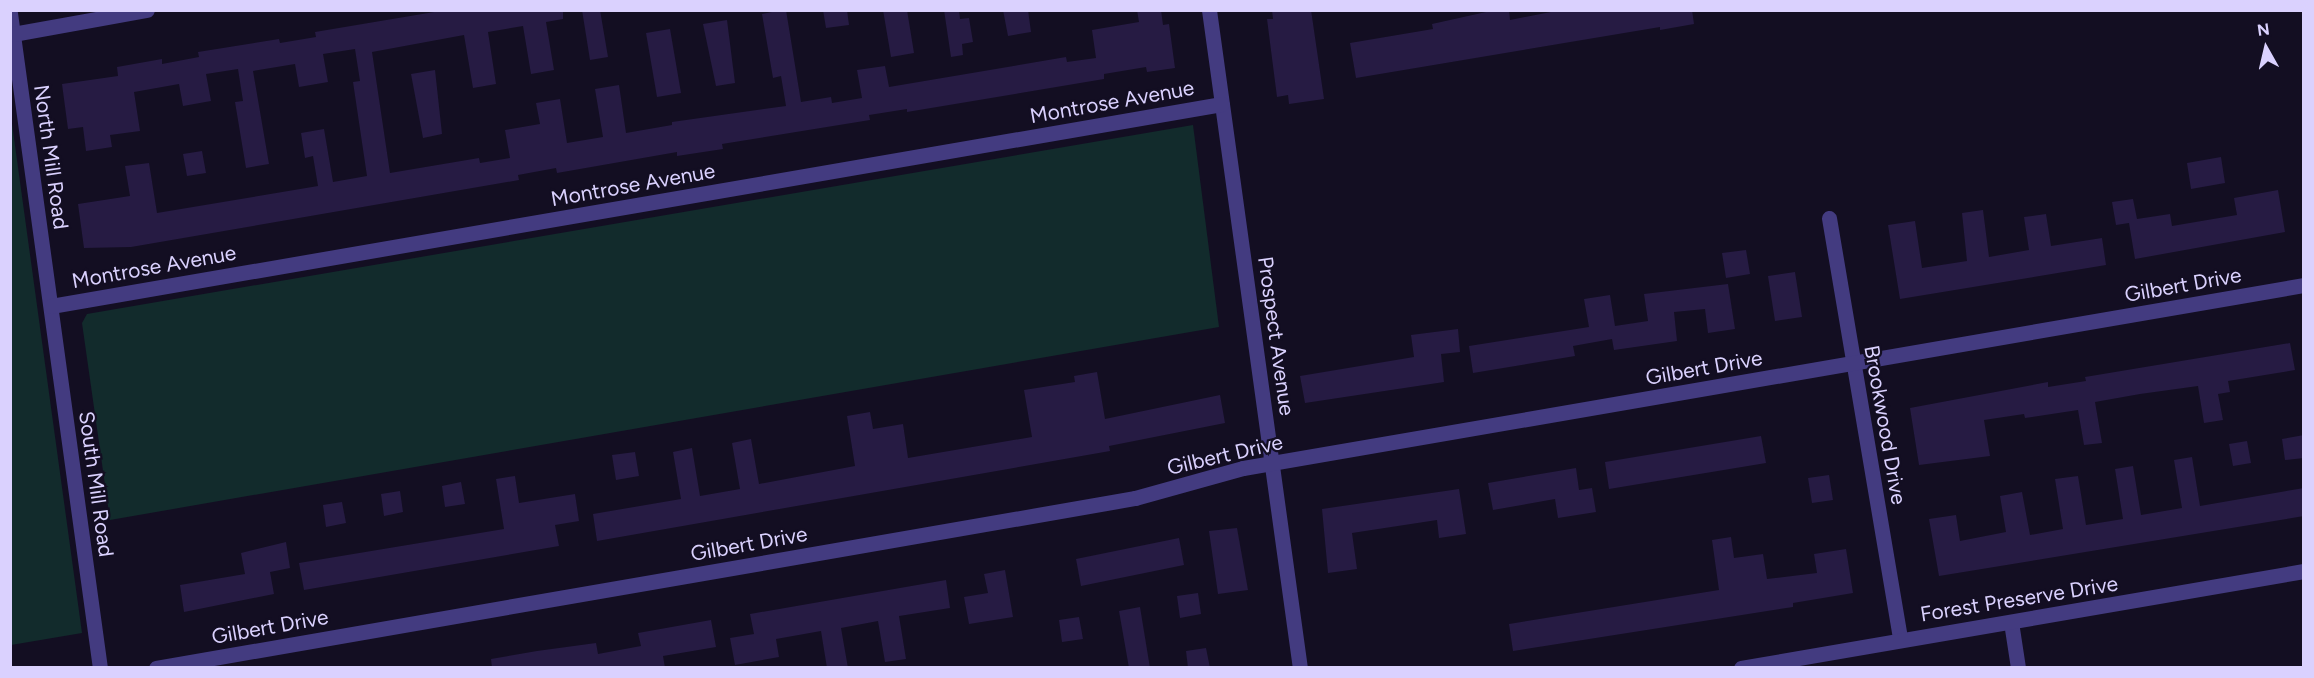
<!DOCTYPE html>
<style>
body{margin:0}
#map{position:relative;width:2314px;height:678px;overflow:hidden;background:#130e22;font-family:Figtree,sans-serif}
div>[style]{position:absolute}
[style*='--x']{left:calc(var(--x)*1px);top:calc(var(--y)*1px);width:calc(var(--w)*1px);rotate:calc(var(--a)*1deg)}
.green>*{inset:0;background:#122b2c}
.building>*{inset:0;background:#261b43}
.minor>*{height:15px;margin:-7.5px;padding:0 7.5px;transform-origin:7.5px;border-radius:7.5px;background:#433b80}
span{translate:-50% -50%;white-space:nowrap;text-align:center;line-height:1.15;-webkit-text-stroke:4.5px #130e22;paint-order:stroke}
.street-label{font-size:21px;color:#dad1fe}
.frame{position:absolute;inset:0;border:12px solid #dad1fe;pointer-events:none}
.north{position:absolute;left:2236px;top:18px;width:60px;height:60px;-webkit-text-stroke:4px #130e22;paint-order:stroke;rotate:352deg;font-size:16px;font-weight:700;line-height:24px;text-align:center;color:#dad1fe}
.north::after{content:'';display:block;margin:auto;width:21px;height:27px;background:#dad1fe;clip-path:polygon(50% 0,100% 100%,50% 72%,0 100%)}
</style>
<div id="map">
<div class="green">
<i style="clip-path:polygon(10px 109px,82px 633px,11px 645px,10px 645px)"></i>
<i style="clip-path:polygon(1193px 125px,1219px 327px,110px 520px,82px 323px,87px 314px)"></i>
</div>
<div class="building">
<i style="clip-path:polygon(446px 10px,563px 10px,563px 19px,546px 22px,554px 70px,531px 74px,523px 26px,488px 32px,496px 84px,473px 88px,464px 35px,372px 52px,390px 173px,479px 158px,480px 163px,510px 158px,505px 130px,540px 124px,536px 103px,560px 99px,567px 143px,603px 137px,595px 89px,619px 85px,626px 133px,672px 125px,672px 122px,786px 106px,781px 76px,773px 78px,762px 14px,782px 10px,786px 10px,801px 102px,831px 97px,832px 103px,862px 98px,857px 70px,885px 66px,889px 87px,1066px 57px,1067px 62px,1096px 58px,1092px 30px,1139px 22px,1137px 10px,1161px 10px,1163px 25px,1169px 24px,1175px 68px,1147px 72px,1146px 67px,1104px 74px,1104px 79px,907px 112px,907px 109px,869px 115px,870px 120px,722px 144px,723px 149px,677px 156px,677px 152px,557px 173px,556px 168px,518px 175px,519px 180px,131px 247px,84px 248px,78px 204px,130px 196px,125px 166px,149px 163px,157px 213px,318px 186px,313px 156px,305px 158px,301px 133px,324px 129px,333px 182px,367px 176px,353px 82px,360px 81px,355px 49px,323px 54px,328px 82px,299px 87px,295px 64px,253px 71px,269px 164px,246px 168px,235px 102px,243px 101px,238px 69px,206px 74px,211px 101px,183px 106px,179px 84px,134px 92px,140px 131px,110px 135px,112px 147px,86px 151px,83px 127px,68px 129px,62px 84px,118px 76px,117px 67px,162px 59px,162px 64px,199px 57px,198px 52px,279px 39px,280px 43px,316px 37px,315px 32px)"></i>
<i style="clip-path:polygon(582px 10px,600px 10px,608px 57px,590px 60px)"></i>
<i style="clip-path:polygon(823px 10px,847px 10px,849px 25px,826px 28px)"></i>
<i style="clip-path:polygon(883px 10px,907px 10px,914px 53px,891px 57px)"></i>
<i style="clip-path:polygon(944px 10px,959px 10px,960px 19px,969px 18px,973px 42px,962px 44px,963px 55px,951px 57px)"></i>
<i style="clip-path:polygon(1003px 10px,1028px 10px,1031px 32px,1008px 36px)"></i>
<i style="clip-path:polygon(1272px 10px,1311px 10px,1324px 99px,1289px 104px,1288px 95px,1277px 97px,1267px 19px,1273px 19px)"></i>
<i style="clip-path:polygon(1495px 10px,1509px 10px,1510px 20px,1561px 10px,1692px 10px,1694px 24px,1660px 30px,1660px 27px,1356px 78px,1350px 43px,1433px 29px,1432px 24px)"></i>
<i style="clip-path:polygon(727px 20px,735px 83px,716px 86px,703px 24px)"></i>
<i style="clip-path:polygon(670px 29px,681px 93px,657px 97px,646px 33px)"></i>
<i style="clip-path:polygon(435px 70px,442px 134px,423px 138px,411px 74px)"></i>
<i style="clip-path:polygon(202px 151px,206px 173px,187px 176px,183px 154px)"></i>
<i style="clip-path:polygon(2221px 157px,2225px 183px,2191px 189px,2187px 163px)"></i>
<i style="clip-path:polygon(2278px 190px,2285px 232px,2135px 259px,2129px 223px,2116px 225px,2112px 202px,2133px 199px,2137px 219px,2170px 214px,2172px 226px,2237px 215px,2234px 198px)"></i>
<i style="clip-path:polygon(1983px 210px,1989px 257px,2029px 250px,2024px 217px,2046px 214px,2051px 246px,2102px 238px,2106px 265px,1900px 299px,1888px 225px,1915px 221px,1922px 268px,1967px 261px,1962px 213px)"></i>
<i style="clip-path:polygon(1746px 250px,1750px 274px,1726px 278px,1722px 253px)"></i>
<i style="clip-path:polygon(1795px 272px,1802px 317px,1775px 321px,1768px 276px)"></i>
<i style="clip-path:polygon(1728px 284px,1735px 329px,1708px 333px,1705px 309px,1674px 312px,1677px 341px,1614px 350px,1612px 339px,1573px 346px,1575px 356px,1473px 373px,1469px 346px,1589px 327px,1584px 299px,1610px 295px,1615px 326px,1648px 321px,1644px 294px)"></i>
<i style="clip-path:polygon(1458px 329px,1460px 352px,1441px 354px,1444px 382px,1305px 403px,1300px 376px,1414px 357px,1411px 335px)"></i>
<i style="clip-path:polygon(2290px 343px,2295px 370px,2228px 381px,2230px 392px,2218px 394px,2223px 420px,2204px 423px,2198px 386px,2140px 394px,2095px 402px,2102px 443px,2084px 445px,2078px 410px,2025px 418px,2024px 414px,1984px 420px,1990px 456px,1919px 465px,1910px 408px,2048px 382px,2048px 387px,2086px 381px,2085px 377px)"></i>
<i style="clip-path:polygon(1097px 372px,1105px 419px,1220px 395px,1225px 423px,1109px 446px,1110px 451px,597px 541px,593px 514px,681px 499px,673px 452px,692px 448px,700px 496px,740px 489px,732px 443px,751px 439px,759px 484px,855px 466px,847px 416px,870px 412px,873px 429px,903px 424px,908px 458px,1032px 437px,1024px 390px,1075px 382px,1074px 376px)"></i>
<i style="clip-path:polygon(2304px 435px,2304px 458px,2285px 460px,2282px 439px)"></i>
<i style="clip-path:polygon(1761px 436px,1766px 463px,1609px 489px,1605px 462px)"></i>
<i style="clip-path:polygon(2247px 441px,2251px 463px,2233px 466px,2229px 444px)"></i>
<i style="clip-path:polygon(635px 452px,639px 476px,616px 480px,612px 455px)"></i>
<i style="clip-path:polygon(2192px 457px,2200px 506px,2304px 488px,2304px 516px,1939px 576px,1929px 519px,1956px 515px,1960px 541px,2006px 532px,2000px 496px,2022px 492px,2030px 535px,2063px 529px,2055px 479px,2078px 476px,2086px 525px,2123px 519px,2115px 469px,2133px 466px,2141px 515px,2182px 508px,2174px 460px)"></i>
<i style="clip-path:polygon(1576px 468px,1579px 490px,1592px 488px,1596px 512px,1558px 518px,1555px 499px,1493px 510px,1488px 483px)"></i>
<i style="clip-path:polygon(1829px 475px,1833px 500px,1812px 503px,1808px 478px)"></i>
<i style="clip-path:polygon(515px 476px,519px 503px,575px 494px,579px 521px,555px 525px,559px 546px,304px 590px,299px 563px,504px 529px,496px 479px)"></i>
<i style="clip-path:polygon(461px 482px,465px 504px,445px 507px,442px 486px)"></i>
<i style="clip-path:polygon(1459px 489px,1466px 534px,1439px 538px,1437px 520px,1352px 533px,1357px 569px,1328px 573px,1322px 509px)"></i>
<i style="clip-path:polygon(400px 491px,403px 512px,384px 516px,381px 494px)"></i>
<i style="clip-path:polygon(342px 502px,346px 523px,326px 527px,323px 505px)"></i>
<i style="clip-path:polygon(1237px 528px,1248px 590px,1218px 594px,1209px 531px)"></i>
<i style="clip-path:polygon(1731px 537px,1734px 558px,1763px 554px,1767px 579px,1817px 573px,1814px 554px,1846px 549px,1853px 593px,1793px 603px,1793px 607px,1513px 651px,1509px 624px,1719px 590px,1712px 540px)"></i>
<i style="clip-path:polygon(1179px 538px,1184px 565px,1081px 586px,1076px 559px)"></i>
<i style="clip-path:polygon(286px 542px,290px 568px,270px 572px,274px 594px,184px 612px,180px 585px,245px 574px,241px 553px)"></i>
<i style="clip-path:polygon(1005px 570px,1013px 617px,969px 624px,964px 597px,988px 593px,984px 574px)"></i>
<i style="clip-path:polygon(946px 580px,950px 608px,899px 616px,906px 659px,885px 662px,878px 621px,841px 628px,848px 668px,827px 668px,821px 631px,776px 639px,779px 657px,735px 665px,730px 638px,754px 634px,750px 614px)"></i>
<i style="clip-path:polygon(1198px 593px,1201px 614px,1180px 618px,1177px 596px)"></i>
<i style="clip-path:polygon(1140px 607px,1150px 668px,1129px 668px,1119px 611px)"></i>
<i style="clip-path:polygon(1079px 617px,1083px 639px,1062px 642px,1059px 620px)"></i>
<i style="clip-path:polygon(711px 620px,716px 647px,663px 656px,665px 668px,492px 668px,491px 659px,537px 651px,596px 643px,598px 654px,641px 646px,638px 633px)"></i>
<i style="clip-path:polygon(1206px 648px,1210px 668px,1188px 668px,1186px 651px)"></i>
</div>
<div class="minor">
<i style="--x:1209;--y:10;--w:664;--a:82.13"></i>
<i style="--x:10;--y:13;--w:661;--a:82.18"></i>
<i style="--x:13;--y:34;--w:136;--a:-10.2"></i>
<i style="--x:1829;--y:218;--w:428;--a:80.4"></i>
<i style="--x:51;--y:306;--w:1188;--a:-9.79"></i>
<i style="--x:2011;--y:622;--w:47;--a:81.3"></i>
<i style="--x:156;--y:668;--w:994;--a:-9.85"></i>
<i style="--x:1135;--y:498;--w:112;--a:-15.5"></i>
<i style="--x:1243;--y:468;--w:1077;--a:-9.79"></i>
<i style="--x:1741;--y:668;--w:571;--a:-9.78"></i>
</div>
<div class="street-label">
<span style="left:1112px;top:102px;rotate:-10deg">Montrose Avenue</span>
<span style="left:51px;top:157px;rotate:82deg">North Mill Road</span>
<span style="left:633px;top:185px;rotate:-10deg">Montrose Avenue</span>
<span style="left:154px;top:267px;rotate:-10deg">Montrose Avenue</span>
<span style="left:2183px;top:285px;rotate:-10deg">Gilbert Drive</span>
<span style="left:1276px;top:336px;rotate:82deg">Prospect Avenue</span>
<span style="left:1704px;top:368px;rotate:-10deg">Gilbert Drive</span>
<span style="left:1885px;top:425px;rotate:80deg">Brookwood Drive</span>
<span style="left:1225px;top:455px;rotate:-13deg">Gilbert Drive</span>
<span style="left:96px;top:484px;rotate:82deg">South Mill Road</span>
<span style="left:749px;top:544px;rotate:-10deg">Gilbert Drive</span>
<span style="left:2019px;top:599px;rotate:-9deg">Forest Preserve Drive</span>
<span style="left:270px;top:627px;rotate:-10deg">Gilbert Drive</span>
</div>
<div class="frame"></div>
<div class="north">N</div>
</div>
